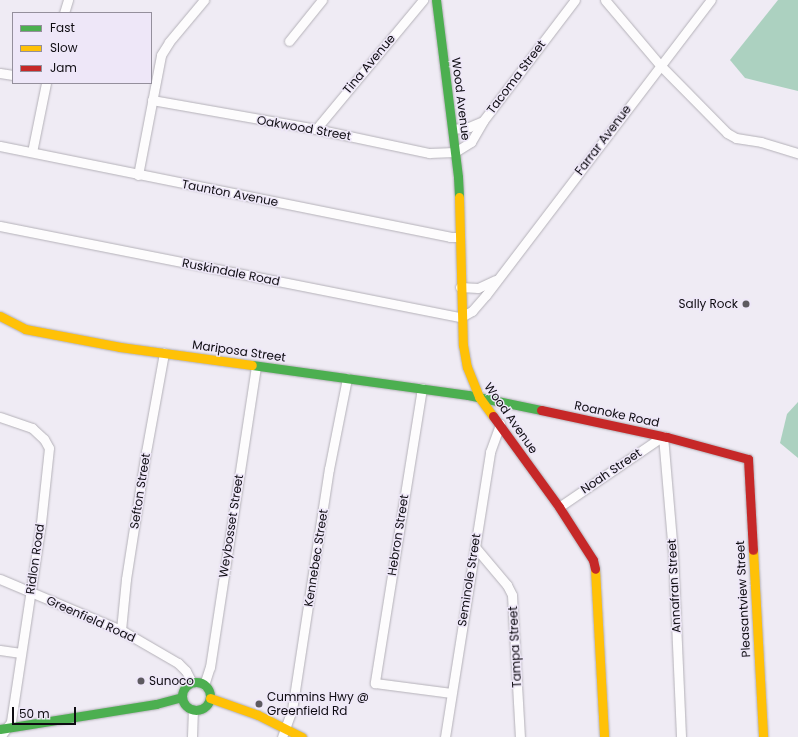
<!DOCTYPE html>
<style>
body{margin:0}
#map{position:relative;width:798px;height:737px;overflow:hidden;background:#efebf4;font-family:Poppins,sans-serif}
div>[style]{position:absolute}
[style*='--x']{left:calc(var(--x)*1px);top:calc(var(--y)*1px);width:calc(var(--w)*1px);rotate:calc(var(--a)*1deg)}
.forest>*{inset:0;background:#acd1c0}
.roads{filter:drop-shadow(0 0 1px #b4b1b8) drop-shadow(0 0 1px #b4b1b8)}
.street>*{height:9px;margin:-4.5px;padding:0 4.5px;transform-origin:4.5px;border-radius:4.5px;background:#fdfcfd}
.fast>*{height:9px;margin:-4.5px;padding:0 4.5px;transform-origin:4.5px;border-radius:4.5px;background:#4caf50}
.fast>.ring{margin:-4.5px;padding:0;box-sizing:content-box;background:none;border:9px solid #4caf50;border-radius:50%}
.slow>*{height:9px;margin:-4.5px;padding:0 4.5px;transform-origin:4.5px;border-radius:4.5px;background:#ffc107}
.jam>*{height:9px;margin:-4.5px;padding:0 4.5px;transform-origin:4.5px;border-radius:4.5px;background:#c62828}
.dots>*{width:11px;height:11px;translate:-50% -50%;box-sizing:border-box;border:2px solid #eee7f8;border-radius:50%}
span{translate:-50% -50%;white-space:nowrap;text-align:center;line-height:1.15;-webkit-text-stroke:3px #eee7f8;paint-order:stroke}
.street-label{font-size:12px;color:#0e0c11}
.poi-label{font-size:12px;color:#0e0c11}
.right{translate:-100% -50%;text-align:right}
.left{translate:0 -50%;text-align:left}
.legend{position:absolute;left:12px;top:12px;width:140px;height:72px;box-sizing:border-box;background:#eee7f8;border:1px solid #948f9c;margin:0;padding:5px 7px;list-style:none;font-size:12px;color:#0e0c11}
.legend li{display:flex;align-items:center;gap:8px;height:20px}
.legend b{width:20px;border:1px solid #948f9c}
.scale{position:absolute;left:12px;top:707px;width:64px;height:18px;box-sizing:border-box;border:2px solid #0e0c11;border-top:0;padding-left:5px;font-size:12px;line-height:14px;white-space:nowrap;color:#0e0c11;-webkit-text-stroke:3px #eee7f8;paint-order:stroke}
</style>
<div id="map">
<div class="forest">
<i style="clip-path:polygon(778px 0,798px 0,798px 91px,745px 78px,730px 60px)"></i>
<i style="clip-path:polygon(798px 402px,798px 458px,780px 443px,787px 414px)"></i>
</div>
<div class="roads">
<div class="street">
<i style="--x:605;--y:0;--w:85;--a:49.8"></i>
<i style="--x:660;--y:65;--w:95;--a:45.4"></i>
<i style="--x:727;--y:133;--w:10;--a:29"></i>
<i style="--x:736;--y:138;--w:25;--a:9"></i>
<i style="--x:761;--y:142;--w:39;--a:17"></i>
<i style="--x:64;--y:13;--w:14;--a:-73"></i>
<i style="--x:289;--y:41;--w:53;--a:-51.2"></i>
<i style="--x:0;--y:73;--w:13;--a:9"></i>
<i style="--x:152;--y:100;--w:167;--a:10"></i>
<i style="--x:316;--y:129;--w:116;--a:12"></i>
<i style="--x:429;--y:153;--w:26;--a:-2"></i>
<i style="--x:455;--y:152;--w:19;--a:-32"></i>
<i style="--x:471;--y:142;--w:24;--a:-60"></i>
<i style="--x:483;--y:121;--w:152;--a:-52.8"></i>
<i style="--x:316;--y:129;--w:168;--a:-50.3"></i>
<i style="--x:453;--y:129;--w:16;--a:-7"></i>
<i style="--x:469;--y:127;--w:15;--a:-23"></i>
<i style="--x:0;--y:146;--w:459;--a:11.4"></i>
<i style="--x:450;--y:237;--w:10;--a:0"></i>
<i style="--x:32;--y:152;--w:70;--a:-78.5"></i>
<i style="--x:138;--y:175;--w:122;--a:-79.1"></i>
<i style="--x:161;--y:55;--w:15;--a:-58"></i>
<i style="--x:169;--y:42;--w:55;--a:-50.2"></i>
<i style="--x:0;--y:226;--w:470;--a:11.2"></i>
<i style="--x:461;--y:317;--w:13;--a:-29"></i>
<i style="--x:472;--y:311;--w:21;--a:-49"></i>
<i style="--x:486;--y:295;--w:371;--a:-52.7"></i>
<i style="--x:460;--y:287;--w:18;--a:3"></i>
<i style="--x:478;--y:288;--w:19;--a:-25"></i>
<i style="--x:422;--y:388;--w:299;--a:99.1"></i>
<i style="--x:375;--y:683;--w:77;--a:7.5"></i>
<i style="--x:0;--y:417;--w:34;--a:19"></i>
<i style="--x:32;--y:428;--w:16;--a:43"></i>
<i style="--x:44;--y:439;--w:10;--a:61"></i>
<i style="--x:49;--y:448;--w:75;--a:96.1"></i>
<i style="--x:41;--y:523;--w:201;--a:98.6"></i>
<i style="--x:11;--y:722;--w:19;--a:126"></i>
<i style="--x:559;--y:507;--w:126;--a:-34.3"></i>
<i style="--x:663;--y:436;--w:117;--a:85.1"></i>
<i style="--x:673;--y:553;--w:184;--a:87.5"></i>
<i style="--x:475;--y:547;--w:50;--a:49.9"></i>
<i style="--x:507;--y:585;--w:11;--a:63"></i>
<i style="--x:512;--y:595;--w:142;--a:86.8"></i>
<i style="--x:0;--y:579;--w:131;--a:22.9"></i>
<i style="--x:121;--y:630;--w:66;--a:30.1"></i>
<i style="--x:178;--y:663;--w:11;--a:45"></i>
<i style="--x:186;--y:671;--w:13;--a:63"></i>
<i style="--x:121;--y:630;--w:51;--a:-84.4"></i>
<i style="--x:126;--y:579;--w:129;--a:-81.1"></i>
<i style="--x:146;--y:452;--w:101;--a:-79.7"></i>
<i style="--x:0;--y:650;--w:21;--a:8"></i>
<i style="--x:204;--y:685;--w:19;--a:-72"></i>
<i style="--x:210;--y:667;--w:304;--a:-81.3"></i>
<i style="--x:192;--y:737;--w:27;--a:-88"></i>
<i style="--x:282;--y:737;--w:29;--a:-70"></i>
<i style="--x:292;--y:710;--w:244;--a:-81.3"></i>
<i style="--x:329;--y:469;--w:93;--a:-78.8"></i>
<i style="--x:445;--y:737;--w:289;--a:-81"></i>
<i style="--x:490;--y:452;--w:30;--a:-70"></i>
</div>
<div class="fast">
<i style="--x:436;--y:0;--w:178;--a:82.9"></i>
<i style="--x:458;--y:177;--w:20;--a:87"></i>
<i style="--x:252;--y:365;--w:218;--a:7.9"></i>
<i style="--x:468;--y:395;--w:75;--a:11.6"></i>
<i class="ring" style="left:182px;top:682px;width:19px;height:19px"></i>
<i style="--x:0;--y:729;--w:158;--a:-9.1"></i>
<i style="--x:156;--y:704;--w:27;--a:-15"></i>
</div>
<div class="slow">
<i style="--x:459;--y:197;--w:148;--a:88.5"></i>
<i style="--x:463;--y:345;--w:22;--a:80"></i>
<i style="--x:467;--y:367;--w:32;--a:68"></i>
<i style="--x:479;--y:397;--w:24;--a:54"></i>
<i style="--x:0;--y:316;--w:28;--a:27"></i>
<i style="--x:25;--y:329;--w:97;--a:10.7"></i>
<i style="--x:120;--y:347;--w:133;--a:7.8"></i>
<i style="--x:753;--y:550;--w:187;--a:86.9"></i>
<i style="--x:595;--y:569;--w:168;--a:86.9"></i>
<i style="--x:210;--y:698;--w:51;--a:19.5"></i>
<i style="--x:258;--y:715;--w:49;--a:26.6"></i>
</div>
<div class="jam">
<i style="--x:541;--y:410;--w:129;--a:12.1"></i>
<i style="--x:667;--y:437;--w:84;--a:15.2"></i>
<i style="--x:748;--y:459;--w:91;--a:86.9"></i>
<i style="--x:493;--y:416;--w:112;--a:54"></i>
<i style="--x:559;--y:507;--w:63;--a:57.3"></i>
<i style="--x:593;--y:560;--w:9;--a:77"></i>
</div>
</div>
<div class="dots">
<i style="left:746px;top:304px;background:#5d5a60"></i>
<i style="left:141px;top:681px;background:#5d5a60"></i>
<i style="left:259px;top:704px;background:#5d5a60"></i>
</div>
<div class="street-label">
<span style="left:369px;top:64px;rotate:-50deg">Tina Avenue</span>
<span style="left:516px;top:77px;rotate:-53deg">Tacoma Street</span>
<span style="left:461px;top:99px;rotate:83deg">Wood Avenue</span>
<span style="left:304px;top:128px;rotate:10deg">Oakwood Street</span>
<span style="left:603px;top:140px;rotate:-53deg">Farrar Avenue</span>
<span style="left:230px;top:193px;rotate:11deg">Taunton Avenue</span>
<span style="left:231px;top:272px;rotate:11deg">Ruskindale Road</span>
<span style="left:239px;top:351px;rotate:8deg">Mariposa Street</span>
<span style="left:617px;top:414px;rotate:12deg">Roanoke Road</span>
<span style="left:511px;top:418px;rotate:55deg">Wood Avenue</span>
<span style="left:611px;top:471px;rotate:-34deg">Noah Street</span>
<span style="left:140px;top:491px;rotate:-81deg">Sefton Street</span>
<span style="left:231px;top:526px;rotate:-81deg">Weybosset Street</span>
<span style="left:398px;top:535px;rotate:-81deg">Hebron Street</span>
<span style="left:316px;top:558px;rotate:-81deg">Kennebec Street</span>
<span style="left:35px;top:559px;rotate:-82deg">Ridlon Road</span>
<span style="left:469px;top:580px;rotate:-81deg">Seminole Street</span>
<span style="left:674px;top:586px;rotate:-93deg">Annafran Street</span>
<span style="left:743px;top:599px;rotate:-93deg">Pleasantview Street</span>
<span style="left:91px;top:619px;rotate:24deg">Greenfield Road</span>
<span style="left:515px;top:647px;rotate:-93deg">Tampa Street</span>
</div>
<div class="poi-label">
<span class="right" style="left:738px;top:304px">Sally Rock</span>
<span class="left" style="left:149px;top:681px">Sunoco</span>
<span class="left" style="left:267px;top:704px">Cummins Hwy @<br>Greenfield Rd</span>
</div>
<ul class="legend">
<li><b style="height:5px;background:#4caf50"></b>Fast</li>
<li><b style="height:5px;background:#ffc107"></b>Slow</li>
<li><b style="height:5px;background:#c62828"></b>Jam</li>
</ul>
<div class="scale">50 m</div>
</div>
